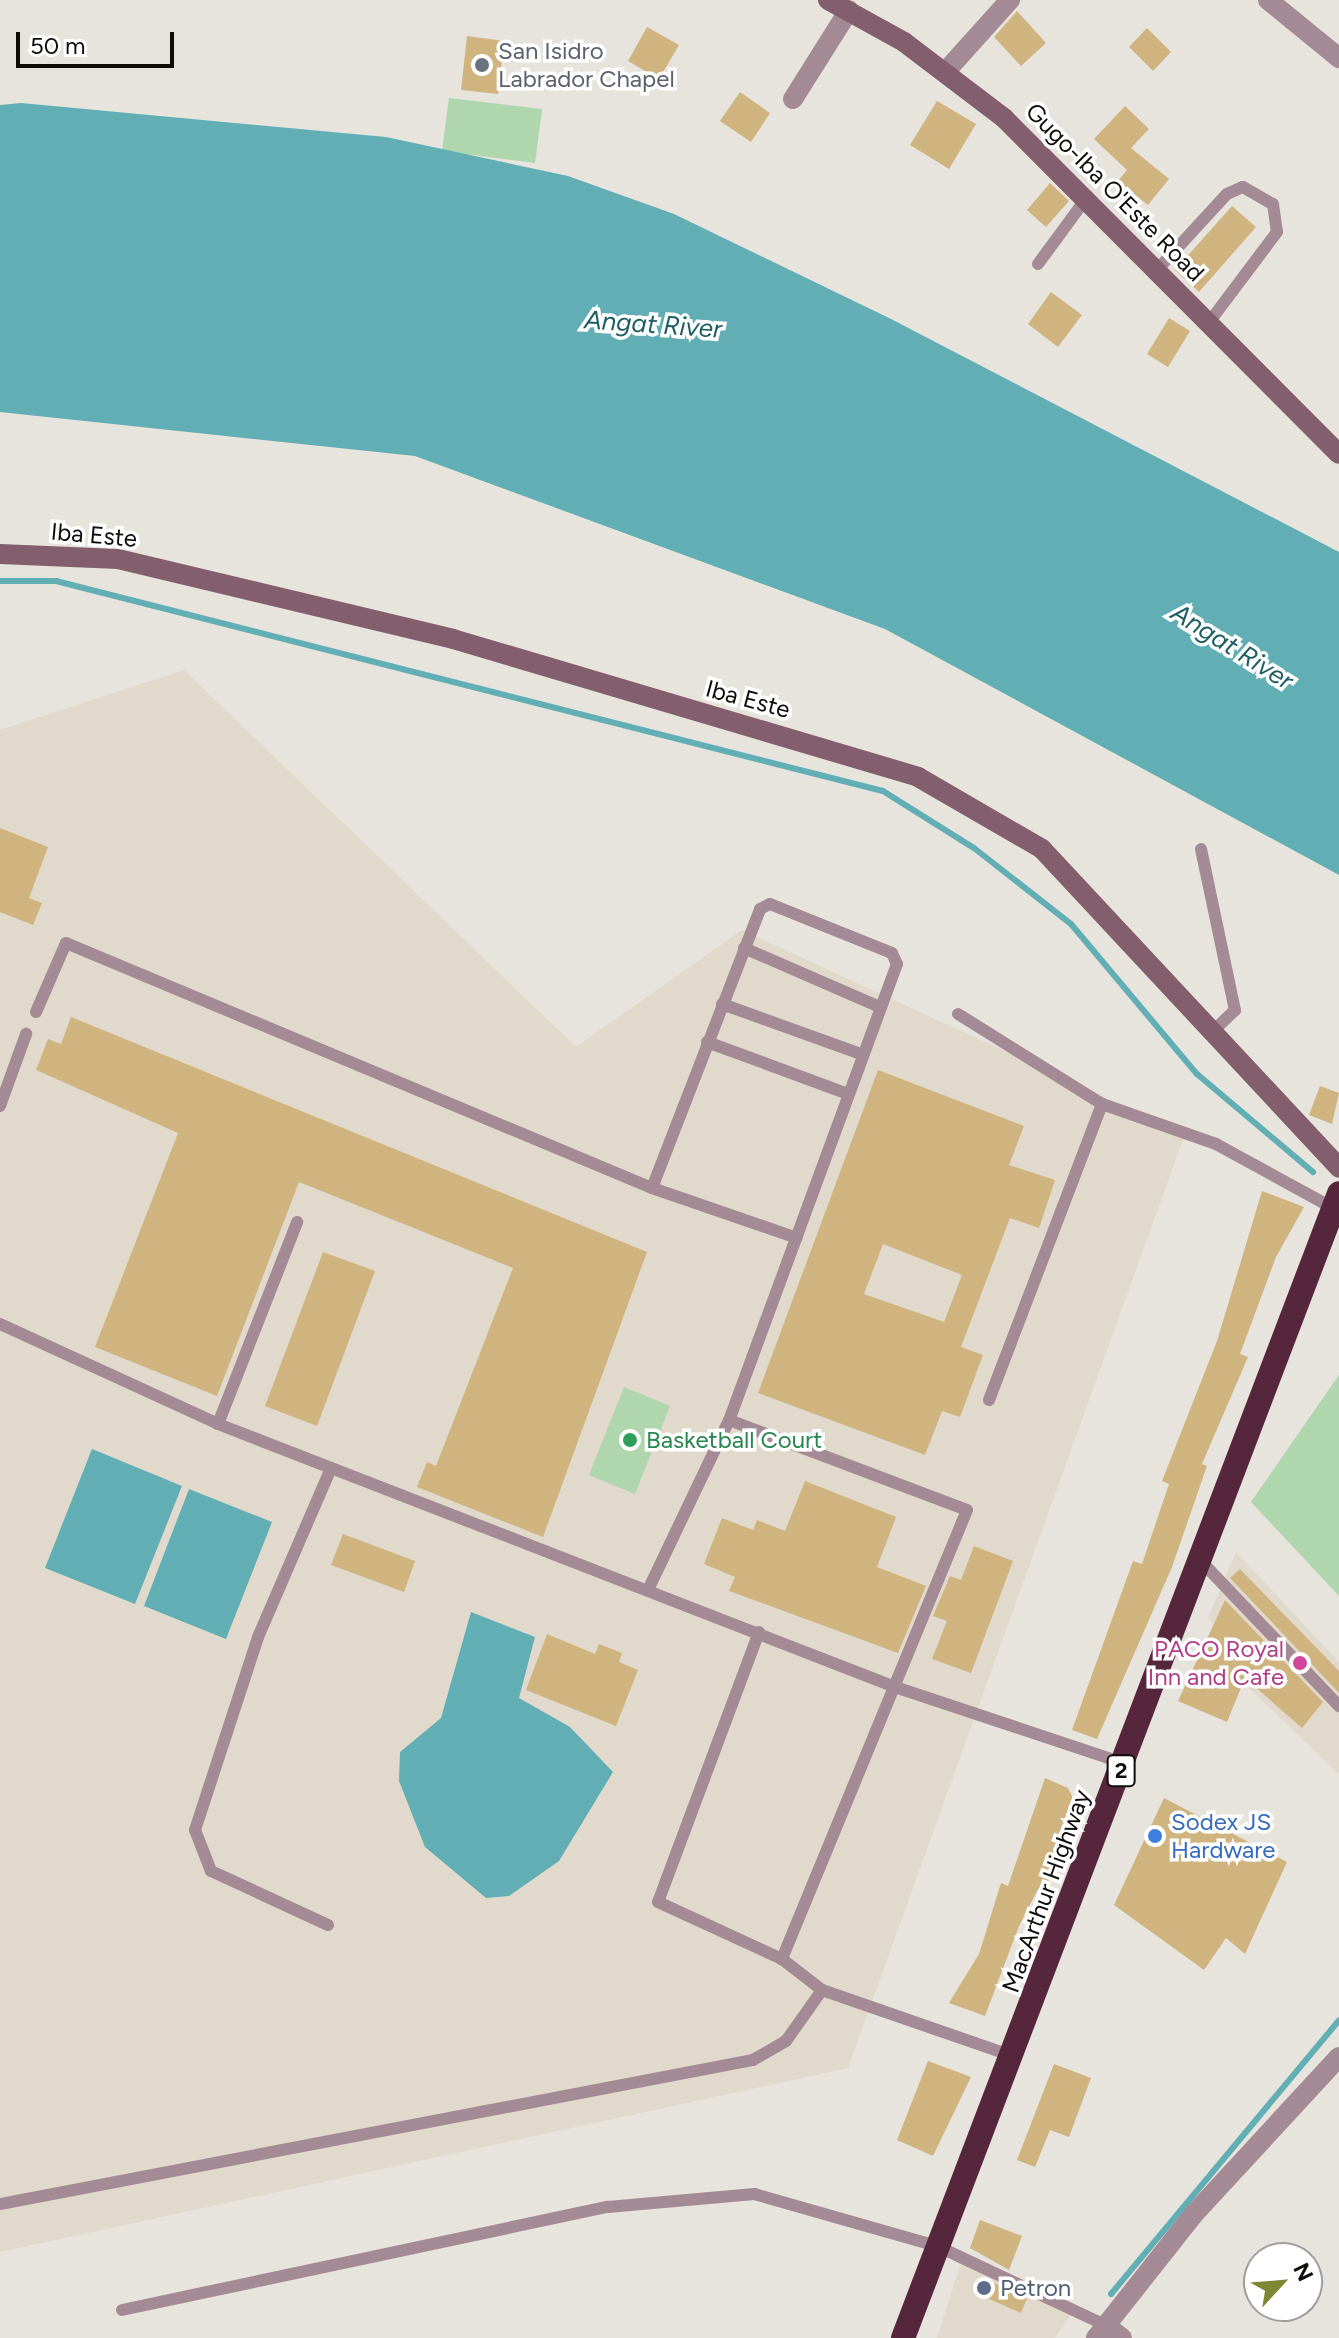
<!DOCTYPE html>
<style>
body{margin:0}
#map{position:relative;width:1339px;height:2338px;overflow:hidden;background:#e7e3dd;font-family:Figtree,sans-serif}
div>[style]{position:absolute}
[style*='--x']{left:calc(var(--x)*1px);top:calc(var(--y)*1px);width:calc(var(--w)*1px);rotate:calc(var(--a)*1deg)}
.built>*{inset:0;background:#e0d9cc}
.green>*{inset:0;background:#afd6ac}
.water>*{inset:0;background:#61aeb4}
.stream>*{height:6px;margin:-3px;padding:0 3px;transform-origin:3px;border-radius:3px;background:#61aeb4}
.building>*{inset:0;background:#d0b47f}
.lane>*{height:12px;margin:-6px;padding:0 6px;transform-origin:6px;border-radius:6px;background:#a48a94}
.street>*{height:20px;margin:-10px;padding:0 10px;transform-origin:10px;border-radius:10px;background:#a48a94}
.secondary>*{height:20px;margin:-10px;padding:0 10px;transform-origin:10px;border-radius:10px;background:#835f6e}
.highway>*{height:24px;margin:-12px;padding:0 12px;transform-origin:12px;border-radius:12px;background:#56263d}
.dots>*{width:22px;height:22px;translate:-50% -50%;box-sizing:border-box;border:4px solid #fff;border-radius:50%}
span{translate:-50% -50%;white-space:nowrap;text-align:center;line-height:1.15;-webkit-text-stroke:7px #fff;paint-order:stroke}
.shield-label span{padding:2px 6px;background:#fff;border:2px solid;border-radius:6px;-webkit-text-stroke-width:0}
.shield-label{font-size:22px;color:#0e0d0b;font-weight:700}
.worship-label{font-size:24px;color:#5b616d}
.left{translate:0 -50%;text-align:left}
.street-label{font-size:24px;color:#0e0d0b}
.leisure-label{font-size:24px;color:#27864d}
.hotel-label{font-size:24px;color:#b23c85}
.right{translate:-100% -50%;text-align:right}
.shop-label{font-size:24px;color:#366cbe}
.service-label{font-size:24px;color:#4e5e75}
.water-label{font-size:26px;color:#1d5e63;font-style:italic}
.north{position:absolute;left:1243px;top:2242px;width:80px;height:80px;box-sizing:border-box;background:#fff;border:2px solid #9f9e9d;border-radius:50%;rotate:64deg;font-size:22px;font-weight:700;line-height:32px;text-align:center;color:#0e0d0b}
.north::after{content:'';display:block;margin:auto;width:28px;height:36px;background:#7d8734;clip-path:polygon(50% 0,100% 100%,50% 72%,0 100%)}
.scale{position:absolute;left:16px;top:32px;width:158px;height:36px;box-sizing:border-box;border:4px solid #0e0d0b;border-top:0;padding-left:10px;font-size:24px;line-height:28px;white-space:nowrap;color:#0e0d0b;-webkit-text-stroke:6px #fff;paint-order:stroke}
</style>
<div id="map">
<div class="built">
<i style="clip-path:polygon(184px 670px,576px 1047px,742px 930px,1185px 1134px,848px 2068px,0 2252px,0 730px)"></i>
<i style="clip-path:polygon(1236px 1552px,1339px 1662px,1339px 1774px,1249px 1688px,1262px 1665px,1208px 1618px)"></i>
<i style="clip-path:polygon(961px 2263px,1071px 2314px,1055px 2338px,937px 2338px)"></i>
</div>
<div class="green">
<i style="clip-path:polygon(449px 98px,542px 109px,535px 163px,442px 151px)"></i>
<i style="clip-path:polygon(1339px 1375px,1339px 1596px,1251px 1502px)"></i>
<i style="clip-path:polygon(624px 1387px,670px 1406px,635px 1494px,589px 1475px)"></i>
</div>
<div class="water">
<i style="clip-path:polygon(21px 103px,386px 137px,568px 176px,674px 214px,891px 319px,1339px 552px,1339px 875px,885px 629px,415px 456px,0 412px,0 105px)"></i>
<i style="clip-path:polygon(92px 1449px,182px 1486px,135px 1604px,45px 1568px)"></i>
<i style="clip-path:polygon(189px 1489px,272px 1522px,226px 1639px,144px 1606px)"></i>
<i style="clip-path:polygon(471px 1612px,535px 1637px,519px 1698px,570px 1727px,613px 1772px,559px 1861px,509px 1896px,486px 1898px,425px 1847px,399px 1781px,400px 1752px,441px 1718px)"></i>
</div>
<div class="stream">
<i style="--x:0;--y:581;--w:56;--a:0"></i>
<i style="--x:56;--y:581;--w:853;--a:14.25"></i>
<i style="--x:883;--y:791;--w:107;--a:32.1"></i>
<i style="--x:974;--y:848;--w:123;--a:38.1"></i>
<i style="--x:1071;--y:924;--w:196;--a:50"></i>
<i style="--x:1197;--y:1074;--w:152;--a:40.2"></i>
<i style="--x:1111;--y:2294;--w:356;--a:-50.2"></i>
</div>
<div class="building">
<i style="clip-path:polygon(1017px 11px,1046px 43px,1021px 66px,994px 37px)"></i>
<i style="clip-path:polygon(647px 27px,679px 45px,659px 79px,628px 61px)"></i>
<i style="clip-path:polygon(1147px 28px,1171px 52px,1153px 71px,1129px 47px)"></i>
<i style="clip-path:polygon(467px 36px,504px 41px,498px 94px,461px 90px)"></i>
<i style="clip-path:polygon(740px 92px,770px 113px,751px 142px,720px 121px)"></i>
<i style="clip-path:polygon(937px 101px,976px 124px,949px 169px,910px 145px)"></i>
<i style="clip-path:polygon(1125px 106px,1149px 129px,1131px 148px,1169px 179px,1148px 205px,1118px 181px,1127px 170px,1094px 139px)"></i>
<i style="clip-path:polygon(1050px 183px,1069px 201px,1046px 227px,1027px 210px)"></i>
<i style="clip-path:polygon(1232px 206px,1256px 227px,1199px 292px,1175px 270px)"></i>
<i style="clip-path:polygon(1051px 292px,1082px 315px,1058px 347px,1028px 324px)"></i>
<i style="clip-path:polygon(1169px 318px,1190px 331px,1168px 367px,1147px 354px)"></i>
<i style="clip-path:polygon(0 828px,48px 847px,29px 898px,42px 903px,33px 925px,0 912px)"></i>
<i style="clip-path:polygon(71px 1017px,647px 1252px,543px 1537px,417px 1487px,427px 1462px,436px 1466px,513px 1268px,299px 1182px,217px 1396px,95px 1347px,178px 1133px,36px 1070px,48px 1039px,61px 1044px)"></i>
<i style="clip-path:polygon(evenodd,878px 1070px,1024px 1126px,1009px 1165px,1055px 1180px,1039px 1228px,1010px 1218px,961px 1347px,983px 1355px,960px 1417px,942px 1411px,925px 1455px,758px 1393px,878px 1070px,883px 1244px,962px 1275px,944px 1322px,864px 1294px,883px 1244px)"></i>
<i style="clip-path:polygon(1320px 1086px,1339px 1093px,1332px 1124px,1309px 1115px)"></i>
<i style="clip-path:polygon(1262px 1191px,1304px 1207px,1276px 1257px,1240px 1354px,1248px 1357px,1202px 1464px,1207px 1466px,1172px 1567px,1097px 1739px,1072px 1730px,1133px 1561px,1142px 1564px,1169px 1484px,1162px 1481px,1217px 1341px)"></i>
<i style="clip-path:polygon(323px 1252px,375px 1271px,317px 1426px,265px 1406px)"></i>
<i style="clip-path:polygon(805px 1481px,896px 1517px,877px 1567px,926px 1586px,898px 1653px,729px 1591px,735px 1577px,704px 1564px,722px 1518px,753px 1530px,757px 1520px,785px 1531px)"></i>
<i style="clip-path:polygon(343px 1534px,415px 1561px,404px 1592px,331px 1565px)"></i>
<i style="clip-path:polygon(974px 1546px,1013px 1561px,971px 1673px,932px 1659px,947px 1621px,933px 1616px,950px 1576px,961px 1580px)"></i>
<i style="clip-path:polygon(1240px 1569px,1339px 1671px,1339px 1693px,1230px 1578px)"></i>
<i style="clip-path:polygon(1225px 1600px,1323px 1702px,1302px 1728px,1245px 1678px,1227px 1722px,1178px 1701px)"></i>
<i style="clip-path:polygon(547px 1634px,595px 1654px,599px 1644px,622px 1653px,619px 1662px,638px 1670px,616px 1726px,526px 1690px)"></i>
<i style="clip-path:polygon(1045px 1778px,1068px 1788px,1073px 1798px,1045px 1892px,1038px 1889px,1019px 1926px,985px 2016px,949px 2003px,979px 1954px,1001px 1883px,1008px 1886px)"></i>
<i style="clip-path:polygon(1164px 1798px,1287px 1862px,1245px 1954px,1226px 1938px,1204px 1970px,1114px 1905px)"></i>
<i style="clip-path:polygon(928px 2061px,971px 2077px,933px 2156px,897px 2140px)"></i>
<i style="clip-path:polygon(1054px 2064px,1091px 2078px,1069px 2137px,1050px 2130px,1035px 2167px,1017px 2160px)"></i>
<i style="clip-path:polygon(980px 2220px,1022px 2236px,1009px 2270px,970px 2248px)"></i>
<i style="clip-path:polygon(983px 2278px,1027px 2298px,1021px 2313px,976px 2293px)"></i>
</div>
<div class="lane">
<i style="--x:1038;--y:264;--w:84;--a:-53.7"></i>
<i style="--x:1157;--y:270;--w:103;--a:-47.4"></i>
<i style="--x:1227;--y:194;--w:17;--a:-24"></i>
<i style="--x:1243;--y:187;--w:34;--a:30"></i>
<i style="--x:1273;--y:204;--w:28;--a:82"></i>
<i style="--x:1277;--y:232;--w:115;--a:126.9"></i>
<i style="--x:1201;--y:849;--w:165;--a:78.1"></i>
<i style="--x:1235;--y:1010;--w:28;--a:136"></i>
<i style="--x:744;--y:948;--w:148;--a:23.5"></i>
<i style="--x:722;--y:1004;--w:148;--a:19.8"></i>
<i style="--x:36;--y:1012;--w:75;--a:-66.5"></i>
<i style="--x:66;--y:943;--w:635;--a:22.69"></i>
<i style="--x:652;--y:1188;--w:153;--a:19"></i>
<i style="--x:958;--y:1014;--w:170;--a:32"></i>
<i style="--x:707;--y:1042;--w:150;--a:20.2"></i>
<i style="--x:0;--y:1106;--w:77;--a:-70.1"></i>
<i style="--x:652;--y:1188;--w:299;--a:-68.8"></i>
<i style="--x:760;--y:909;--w:11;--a:-27"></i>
<i style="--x:770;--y:904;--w:131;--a:21.9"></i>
<i style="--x:892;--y:953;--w:12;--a:66"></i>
<i style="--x:897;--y:964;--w:486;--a:110.2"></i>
<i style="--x:0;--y:1324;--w:240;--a:24.6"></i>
<i style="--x:218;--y:1424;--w:726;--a:21.23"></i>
<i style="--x:895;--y:1687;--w:241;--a:18.4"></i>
<i style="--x:989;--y:1400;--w:317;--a:-69.1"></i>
<i style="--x:1102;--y:1104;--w:121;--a:19.3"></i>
<i style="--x:1216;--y:1144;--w:133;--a:28.7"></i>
<i style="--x:218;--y:1424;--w:217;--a:-68.6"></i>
<i style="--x:1200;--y:1560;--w:202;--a:46.4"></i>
<i style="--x:648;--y:1590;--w:188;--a:-64.5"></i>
<i style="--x:729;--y:1420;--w:254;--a:20.7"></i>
<i style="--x:967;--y:1510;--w:486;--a:112.4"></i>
<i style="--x:759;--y:1632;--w:288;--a:110.5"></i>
<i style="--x:658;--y:1902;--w:136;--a:24.7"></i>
<i style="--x:782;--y:1959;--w:51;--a:37.8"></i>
<i style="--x:822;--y:1990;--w:202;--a:19.1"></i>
<i style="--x:328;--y:1925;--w:129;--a:-155.2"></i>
<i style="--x:211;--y:1871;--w:44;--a:-111.3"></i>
<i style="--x:195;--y:1830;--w:203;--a:-71.9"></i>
<i style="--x:258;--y:1637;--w:184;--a:-66.6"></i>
<i style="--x:0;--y:2204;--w:767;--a:-10.83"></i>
<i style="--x:753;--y:2060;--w:38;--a:-30"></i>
<i style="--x:786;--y:2041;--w:62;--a:-54.8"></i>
<i style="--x:122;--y:2310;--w:497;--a:-12"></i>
<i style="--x:608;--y:2207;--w:147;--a:-5.1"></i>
<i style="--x:754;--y:2194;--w:190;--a:15.9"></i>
<i style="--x:937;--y:2246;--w:186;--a:25.2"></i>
</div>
<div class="street">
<i style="--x:1268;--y:0;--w:92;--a:39.2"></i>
<i style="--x:946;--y:71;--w:96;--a:-48"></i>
<i style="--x:793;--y:99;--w:105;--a:-57.8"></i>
<i style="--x:1105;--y:2325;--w:21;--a:37"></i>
<i style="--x:1096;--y:2338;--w:157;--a:-51.7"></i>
<i style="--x:1193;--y:2215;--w:215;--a:-47.3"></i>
</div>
<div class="secondary">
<i style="--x:828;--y:0;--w:87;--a:28.9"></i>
<i style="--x:904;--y:42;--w:126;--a:37.2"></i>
<i style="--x:1004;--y:118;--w:474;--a:45.1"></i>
<i style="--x:0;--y:554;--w:118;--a:2.4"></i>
<i style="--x:118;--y:559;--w:344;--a:13.4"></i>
<i style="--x:453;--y:639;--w:485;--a:16.5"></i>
<i style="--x:918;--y:777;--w:143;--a:30.1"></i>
<i style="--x:1042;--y:849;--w:436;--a:47"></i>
</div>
<div class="highway">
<i style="--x:903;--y:2338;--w:1225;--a:-69.15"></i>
</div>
<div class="dots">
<i style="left:482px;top:65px;background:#6b7280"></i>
<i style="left:630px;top:1440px;background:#2e9e5b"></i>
<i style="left:1300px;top:1663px;background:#d1479c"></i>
<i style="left:1155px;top:1836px;background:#3f7fe0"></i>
<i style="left:984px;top:2288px;background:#5c6f8a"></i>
</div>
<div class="shield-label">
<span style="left:1121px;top:1771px">2</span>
</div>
<div class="worship-label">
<span class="left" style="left:498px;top:65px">San Isidro<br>Labrador Chapel</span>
</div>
<div class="street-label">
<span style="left:1115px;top:192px;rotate:45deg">Gugo-Iba O'Este Road</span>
<span style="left:94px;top:535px;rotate:5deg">Iba Este</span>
<span style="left:748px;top:699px;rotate:15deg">Iba Este</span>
<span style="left:1046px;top:1891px;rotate:-70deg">MacArthur Highway</span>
</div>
<div class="leisure-label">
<span class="left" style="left:646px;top:1440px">Basketball Court</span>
</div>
<div class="hotel-label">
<span class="right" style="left:1284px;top:1663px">PACO Royal<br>Inn and Cafe</span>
</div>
<div class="shop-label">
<span class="left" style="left:1171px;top:1836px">Sodex JS<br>Hardware</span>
</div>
<div class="service-label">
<span class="left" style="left:1000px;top:2288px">Petron</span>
</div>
<div class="water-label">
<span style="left:653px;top:325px;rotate:4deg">Angat River</span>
<span style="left:1232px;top:647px;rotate:32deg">Angat River</span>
</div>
<div class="north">N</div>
<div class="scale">50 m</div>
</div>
